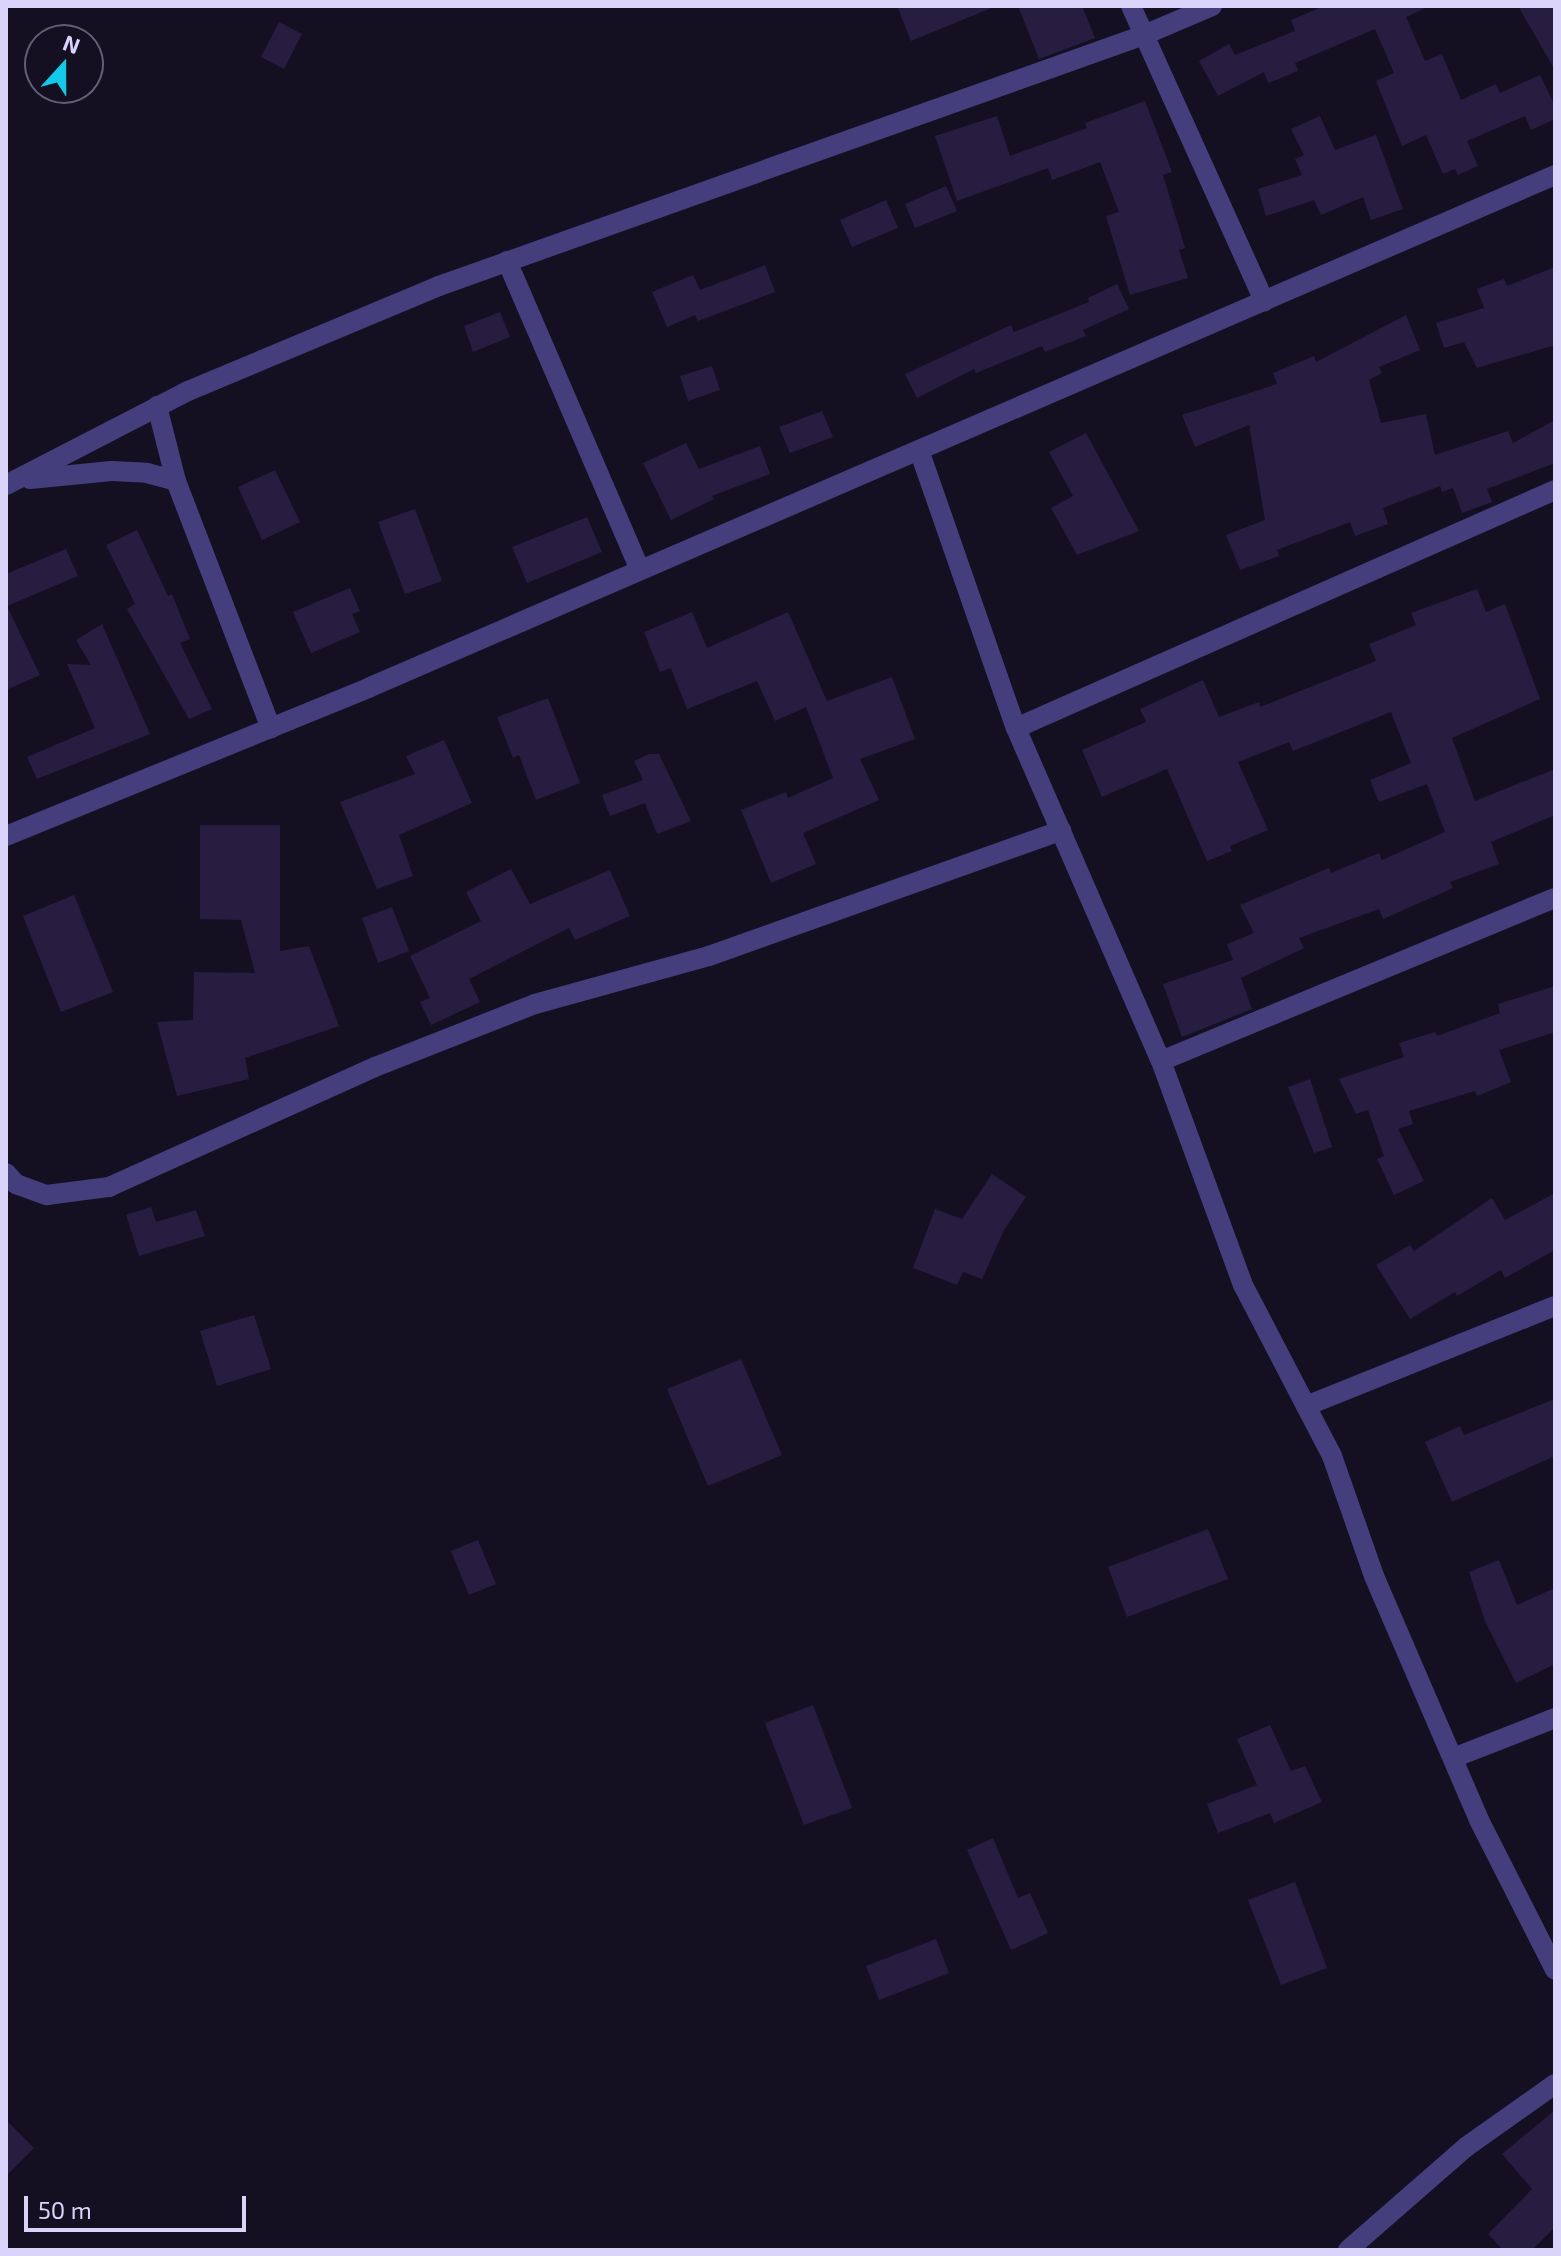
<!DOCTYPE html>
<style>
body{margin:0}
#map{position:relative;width:1561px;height:2256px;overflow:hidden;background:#141022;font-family:"Exo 2",sans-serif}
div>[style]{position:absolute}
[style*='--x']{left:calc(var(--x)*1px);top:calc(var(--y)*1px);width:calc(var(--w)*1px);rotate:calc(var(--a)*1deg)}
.building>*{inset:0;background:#261d41}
.minor>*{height:20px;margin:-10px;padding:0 10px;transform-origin:10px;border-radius:10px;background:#443e7d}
span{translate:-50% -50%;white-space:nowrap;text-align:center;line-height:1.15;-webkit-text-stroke:8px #141022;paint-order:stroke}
.frame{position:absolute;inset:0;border:8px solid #dad4fb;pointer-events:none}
.north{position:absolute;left:24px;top:24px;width:80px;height:80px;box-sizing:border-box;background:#141022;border:2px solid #635e79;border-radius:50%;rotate:21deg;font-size:22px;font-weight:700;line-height:32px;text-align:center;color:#dad4fb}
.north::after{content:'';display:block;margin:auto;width:28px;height:36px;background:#13c8e8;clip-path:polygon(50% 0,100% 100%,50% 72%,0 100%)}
.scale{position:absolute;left:24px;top:2196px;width:222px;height:36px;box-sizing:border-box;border:4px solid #dad4fb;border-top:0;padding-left:10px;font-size:24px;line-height:28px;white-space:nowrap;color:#dad4fb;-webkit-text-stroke:6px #141022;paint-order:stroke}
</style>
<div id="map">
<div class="building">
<i style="clip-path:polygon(897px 6px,994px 6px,994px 7px,911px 41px)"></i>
<i style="clip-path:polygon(1018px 6px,1082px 6px,1095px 38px,1039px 59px)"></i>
<i style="clip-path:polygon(1324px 6px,1430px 6px,1406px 17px,1425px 61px,1442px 54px,1461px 100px,1496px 84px,1500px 93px,1540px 75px,1555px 106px,1555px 119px,1531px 130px,1525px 116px,1467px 141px,1478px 166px,1458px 175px,1455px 169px,1443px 174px,1426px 135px,1402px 146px,1376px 81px,1394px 73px,1375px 29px,1295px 63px,1298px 71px,1268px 83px,1264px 72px,1218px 96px,1199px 61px,1229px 44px,1235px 55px,1295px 31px,1291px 20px)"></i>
<i style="clip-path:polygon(1518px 6px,1555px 6px,1555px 70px)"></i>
<i style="clip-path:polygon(279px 22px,302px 34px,284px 69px,261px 57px)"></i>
<i style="clip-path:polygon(1145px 101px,1172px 172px,1163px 175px,1185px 248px,1179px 250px,1188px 278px,1130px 295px,1106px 216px,1119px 212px,1100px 162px,1052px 180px,1048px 168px,957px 201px,935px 136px,997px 116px,1010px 156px,1087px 128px,1085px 123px)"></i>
<i style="clip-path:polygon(1320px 116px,1335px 150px,1376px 135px,1403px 209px,1371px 220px,1363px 197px,1321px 215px,1314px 200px,1266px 216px,1258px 189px,1302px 175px,1295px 159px,1304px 155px,1291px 129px)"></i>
<i style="clip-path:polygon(946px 186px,957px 211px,915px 228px,905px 204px)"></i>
<i style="clip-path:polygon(886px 200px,898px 228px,852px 247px,840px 220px)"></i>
<i style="clip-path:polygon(765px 265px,775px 292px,698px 321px,695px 315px,667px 327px,652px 292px,693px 275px,700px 290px)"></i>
<i style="clip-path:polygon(1555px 267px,1555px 345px,1477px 368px,1464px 342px,1444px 348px,1436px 323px,1484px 308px,1477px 289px,1504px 279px,1507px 286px)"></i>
<i style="clip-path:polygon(1117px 284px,1129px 309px,1083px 330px,1086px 336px,1045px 352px,1042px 346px,976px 373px,974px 369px,917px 398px,905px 374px,1011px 325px,1014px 332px,1089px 302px,1088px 298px)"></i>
<i style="clip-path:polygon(500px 312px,510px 337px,473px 352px,464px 326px)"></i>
<i style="clip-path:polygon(1406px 315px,1420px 350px,1379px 367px,1382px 373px,1369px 380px,1381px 423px,1426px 414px,1435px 455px,1508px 431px,1513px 443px,1555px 420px,1555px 463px,1487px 489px,1492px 502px,1462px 513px,1453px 488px,1442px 492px,1440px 486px,1383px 508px,1388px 524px,1355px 536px,1350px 522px,1277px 550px,1279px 556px,1240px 570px,1226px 535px,1265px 520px,1249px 425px,1195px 447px,1182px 415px,1277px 384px,1273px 373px,1314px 356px,1316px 362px)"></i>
<i style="clip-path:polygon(712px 366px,720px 390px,688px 401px,680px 376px)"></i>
<i style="clip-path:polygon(822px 411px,833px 437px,790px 453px,779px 427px)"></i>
<i style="clip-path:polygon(1086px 433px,1139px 531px,1077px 555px,1051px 508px,1073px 496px,1049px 452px)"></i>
<i style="clip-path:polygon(686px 443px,699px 469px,760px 446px,770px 474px,712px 496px,714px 499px,671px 520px,643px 463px)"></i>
<i style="clip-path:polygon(275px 470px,300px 522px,262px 540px,238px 487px)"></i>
<i style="clip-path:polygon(415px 509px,442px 581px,405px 594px,378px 522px)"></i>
<i style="clip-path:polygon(587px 517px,602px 552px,527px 583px,512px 547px)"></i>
<i style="clip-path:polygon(137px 530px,168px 596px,172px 594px,190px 639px,180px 643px,212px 709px,189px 719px,127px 609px,135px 604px,106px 545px)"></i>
<i style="clip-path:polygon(66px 549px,78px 576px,7px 606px,40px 675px,6px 690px,6px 574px)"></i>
<i style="clip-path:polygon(350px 588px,360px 611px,352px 614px,360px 632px,311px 653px,293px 612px)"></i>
<i style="clip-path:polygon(1477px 589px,1486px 612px,1505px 604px,1540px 699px,1452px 738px,1475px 801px,1555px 769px,1555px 815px,1491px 842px,1499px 864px,1450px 882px,1453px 888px,1383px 919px,1379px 909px,1299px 938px,1304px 948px,1241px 978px,1252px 1009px,1182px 1037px,1163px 984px,1233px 960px,1227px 944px,1254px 933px,1240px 905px,1329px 868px,1331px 873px,1379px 853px,1382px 860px,1445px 832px,1427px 784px,1379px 802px,1370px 780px,1411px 763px,1391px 712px,1293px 751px,1289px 742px,1238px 762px,1268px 830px,1230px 846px,1232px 851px,1207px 861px,1167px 769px,1102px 797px,1082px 750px,1146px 722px,1140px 709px,1203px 680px,1219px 717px,1259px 702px,1260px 707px,1376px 661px,1369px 644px,1416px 625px,1411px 613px)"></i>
<i style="clip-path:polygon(692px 612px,707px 648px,788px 612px,827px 701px,892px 677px,915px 739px,860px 759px,879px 800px,803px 833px,816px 864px,771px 883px,741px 810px,786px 792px,788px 798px,833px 778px,806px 707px,775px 721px,757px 681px,687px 709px,671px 668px,660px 672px,644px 632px)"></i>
<i style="clip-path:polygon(102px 624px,150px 734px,37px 779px,27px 757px,95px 728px,67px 664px,91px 665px,76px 640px)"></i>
<i style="clip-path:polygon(548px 698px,580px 783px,536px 800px,519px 755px,513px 758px,497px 717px)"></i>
<i style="clip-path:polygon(444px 740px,472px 803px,399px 835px,413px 876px,377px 889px,340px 802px,415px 774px,406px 756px)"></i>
<i style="clip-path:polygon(649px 754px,659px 754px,691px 821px,657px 834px,645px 803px,610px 816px,602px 795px,643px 780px,634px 761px)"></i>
<i style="clip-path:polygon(200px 825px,280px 825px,280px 951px,309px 946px,339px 1026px,245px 1058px,249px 1079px,177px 1096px,157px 1022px,193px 1020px,194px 972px,255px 973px,241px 920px,200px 919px)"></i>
<i style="clip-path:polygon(511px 869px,530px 904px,610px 870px,630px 916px,575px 940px,569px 928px,469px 979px,480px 1002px,431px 1025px,420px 1002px,430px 998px,410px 956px,481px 921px,466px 892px)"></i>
<i style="clip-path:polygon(74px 895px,113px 992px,61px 1012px,23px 916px)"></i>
<i style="clip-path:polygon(392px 907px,409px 951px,378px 963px,362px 918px)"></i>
<i style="clip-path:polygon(1555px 986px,1555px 1032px,1499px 1050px,1511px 1082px,1477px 1096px,1475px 1091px,1409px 1111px,1413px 1124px,1398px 1129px,1424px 1181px,1394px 1195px,1377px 1159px,1384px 1156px,1368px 1110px,1356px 1114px,1339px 1079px,1404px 1057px,1399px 1043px,1435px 1032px,1437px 1036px,1500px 1013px,1498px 1004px)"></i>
<i style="clip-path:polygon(1310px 1079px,1332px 1147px,1314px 1153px,1288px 1087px)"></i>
<i style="clip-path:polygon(992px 1174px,1026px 1197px,1004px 1230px,982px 1279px,963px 1272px,957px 1285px,913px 1268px,935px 1209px,962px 1219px)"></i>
<i style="clip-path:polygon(1555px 1193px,1555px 1250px,1505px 1278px,1501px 1270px,1457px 1296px,1455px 1292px,1410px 1319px,1376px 1265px,1410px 1245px,1414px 1251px,1492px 1198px,1505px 1220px)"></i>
<i style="clip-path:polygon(151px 1207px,156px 1222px,196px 1210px,205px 1236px,139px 1256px,126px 1215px)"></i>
<i style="clip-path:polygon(254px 1315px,271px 1369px,217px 1386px,200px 1331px)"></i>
<i style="clip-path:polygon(741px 1359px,782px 1455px,708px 1486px,667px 1389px)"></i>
<i style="clip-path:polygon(1555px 1399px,1555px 1456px,1452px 1502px,1425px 1442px,1460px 1426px,1464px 1435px)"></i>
<i style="clip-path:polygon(1208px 1529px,1228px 1579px,1127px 1617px,1108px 1567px)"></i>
<i style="clip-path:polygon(478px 1540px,496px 1584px,469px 1595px,451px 1551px)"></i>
<i style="clip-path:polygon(1499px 1560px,1517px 1605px,1555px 1588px,1555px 1664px,1516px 1683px,1485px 1621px,1469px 1572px)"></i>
<i style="clip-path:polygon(813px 1705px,852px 1808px,804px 1825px,765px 1723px)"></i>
<i style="clip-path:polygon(1270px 1725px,1291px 1771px,1305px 1766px,1322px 1802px,1274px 1823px,1270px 1813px,1218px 1833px,1207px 1804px,1257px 1785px,1237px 1739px)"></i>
<i style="clip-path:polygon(993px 1838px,1018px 1898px,1030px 1893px,1048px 1933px,1011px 1950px,967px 1850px)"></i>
<i style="clip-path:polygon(1295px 1882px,1327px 1968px,1281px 1985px,1248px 1900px)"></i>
<i style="clip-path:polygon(936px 1939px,949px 1973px,879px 2000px,866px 1966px)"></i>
<i style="clip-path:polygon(1555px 2110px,1555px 2227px,1532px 2250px,1503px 2250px,1488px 2234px,1532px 2189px,1502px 2154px)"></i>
<i style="clip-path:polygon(6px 2120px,34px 2148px,6px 2176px)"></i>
</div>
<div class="minor">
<i style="--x:1131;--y:6;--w:324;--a:65.7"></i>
<i style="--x:507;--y:261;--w:336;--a:66.7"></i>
<i style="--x:157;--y:406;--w:77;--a:75.8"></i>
<i style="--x:176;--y:481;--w:265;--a:69"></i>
<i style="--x:919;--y:450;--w:294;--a:70.8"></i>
<i style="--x:1016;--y:728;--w:363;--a:66.5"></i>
<i style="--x:1161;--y:1061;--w:239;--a:69.9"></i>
<i style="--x:1243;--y:1285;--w:193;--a:62.5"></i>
<i style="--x:1332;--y:1456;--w:127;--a:70.7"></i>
<i style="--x:1374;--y:1576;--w:266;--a:66.7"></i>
<i style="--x:1479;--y:1820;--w:168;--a:63.1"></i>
<i style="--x:30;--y:479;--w:82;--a:-5.6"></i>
<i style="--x:112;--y:471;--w:35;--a:3"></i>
<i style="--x:147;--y:473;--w:30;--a:15"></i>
<i style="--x:6;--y:485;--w:205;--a:-27.3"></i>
<i style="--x:188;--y:391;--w:272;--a:-22.7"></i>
<i style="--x:439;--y:286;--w:748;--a:-19.6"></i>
<i style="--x:1144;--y:35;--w:74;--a:-23.1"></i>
<i style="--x:1016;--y:728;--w:589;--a:-23.82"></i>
<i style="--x:6;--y:836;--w:391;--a:-22.2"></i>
<i style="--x:368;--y:688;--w:1293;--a:-23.37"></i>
<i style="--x:1161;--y:1061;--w:426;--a:-22.5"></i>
<i style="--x:6;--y:1173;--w:15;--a:48"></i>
<i style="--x:16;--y:1184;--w:33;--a:20"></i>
<i style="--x:47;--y:1195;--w:63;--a:-7.4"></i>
<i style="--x:109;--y:1187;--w:292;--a:-24.3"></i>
<i style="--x:375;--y:1067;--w:172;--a:-21.5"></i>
<i style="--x:535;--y:1004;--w:180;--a:-15.4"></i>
<i style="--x:709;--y:956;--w:374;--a:-19.6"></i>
<i style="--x:1306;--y:1406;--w:268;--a:-21.9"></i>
<i style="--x:1453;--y:1758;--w:110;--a:-21.4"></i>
<i style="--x:1348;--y:2250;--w:157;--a:-41.1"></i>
<i style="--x:1466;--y:2147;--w:109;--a:-35.3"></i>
</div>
<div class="frame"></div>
<div class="north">N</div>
<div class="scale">50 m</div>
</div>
